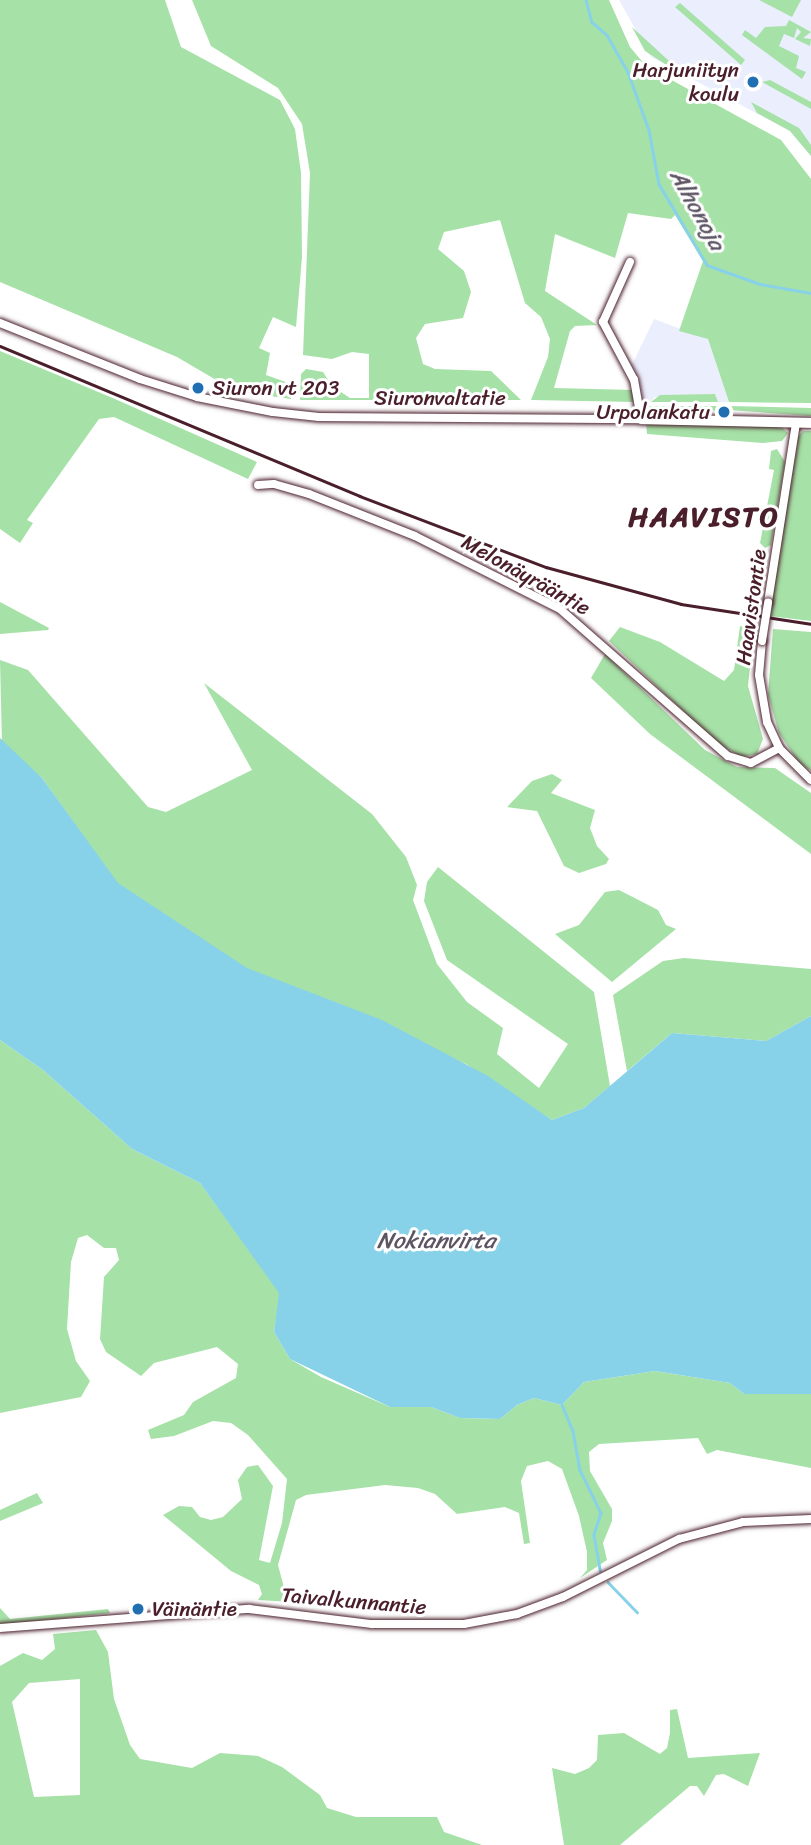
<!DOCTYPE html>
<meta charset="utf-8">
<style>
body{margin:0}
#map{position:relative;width:811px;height:1845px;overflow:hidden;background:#fff;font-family:Sriracha,sans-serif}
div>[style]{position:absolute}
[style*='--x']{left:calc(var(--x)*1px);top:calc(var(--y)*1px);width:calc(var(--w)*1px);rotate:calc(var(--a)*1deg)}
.built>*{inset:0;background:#ebeefd}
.green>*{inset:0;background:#a6e1a7}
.water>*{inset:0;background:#88d2e9}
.stream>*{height:2.5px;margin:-1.25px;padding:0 1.25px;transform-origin:1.25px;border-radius:1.25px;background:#88d2e9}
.roads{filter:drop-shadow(0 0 2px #4a1f2b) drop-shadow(0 0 2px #4a1f2b)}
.minor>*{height:8px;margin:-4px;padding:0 4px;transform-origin:4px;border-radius:4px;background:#fff}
.major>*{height:10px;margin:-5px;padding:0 5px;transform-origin:5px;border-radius:5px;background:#fff}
.rail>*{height:2.5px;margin:-1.25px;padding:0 1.25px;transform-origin:1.25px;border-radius:1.25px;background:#4a1f2b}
.bridges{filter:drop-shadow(0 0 2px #4a1f2b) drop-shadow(0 0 2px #4a1f2b)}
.minor-bridge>*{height:8px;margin:-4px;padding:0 4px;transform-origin:4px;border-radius:4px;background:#fff}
.dots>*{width:19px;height:19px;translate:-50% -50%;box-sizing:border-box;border:4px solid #fff;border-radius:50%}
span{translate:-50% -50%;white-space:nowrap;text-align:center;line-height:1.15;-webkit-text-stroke:6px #fff;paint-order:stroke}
.poi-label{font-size:21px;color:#4a1f2b}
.right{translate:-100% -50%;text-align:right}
.left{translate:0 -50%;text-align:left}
.street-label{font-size:21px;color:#4a1f2b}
.water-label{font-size:23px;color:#5d5564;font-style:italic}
.district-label{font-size:28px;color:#4a1f2b;font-weight:700;letter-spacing:2px}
</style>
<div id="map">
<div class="built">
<i style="clip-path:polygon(619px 0,811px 0,811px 156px,790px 131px,651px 57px)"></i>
<i style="clip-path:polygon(654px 319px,708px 339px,729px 402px,718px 402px,715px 394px,655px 397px,651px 402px,641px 402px,630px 369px)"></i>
</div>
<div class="green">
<i style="clip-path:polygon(0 0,165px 0,181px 47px,280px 100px,295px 129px,301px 173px,302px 257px,296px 327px,273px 317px,259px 348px,270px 353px,266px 375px,294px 385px,291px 399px,235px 391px,177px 357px,0 282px)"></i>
<i style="clip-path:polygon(192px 0,609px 0,630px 47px,646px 66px,781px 140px,811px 179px,811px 403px,729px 402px,708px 339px,679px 331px,703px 261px,675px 215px,671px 219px,628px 213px,615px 258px,555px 234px,545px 291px,597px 325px,575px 326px,570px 331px,554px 388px,634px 390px,636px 402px,531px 400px,548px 357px,550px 339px,541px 317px,525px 303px,500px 220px,444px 232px,438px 249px,464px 271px,471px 292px,463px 318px,425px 324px,416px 338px,423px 364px,435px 369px,491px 371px,521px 400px,300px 400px,301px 374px,306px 369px,323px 372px,332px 386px,350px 398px,369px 398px,369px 354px,352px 352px,332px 359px,303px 355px,310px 173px,302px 124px,278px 88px,211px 46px)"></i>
<i style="clip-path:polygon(759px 0,801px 0,792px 17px)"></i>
<i style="clip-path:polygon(680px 3px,745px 60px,741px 65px,675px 7px)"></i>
<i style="clip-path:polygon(789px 20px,811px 32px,803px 38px,811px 39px,810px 46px,795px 39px,801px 32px,797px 28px,794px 38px,784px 34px,779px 46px,799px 56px,796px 68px,806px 72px,802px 79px,742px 35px,745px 30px,756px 38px,765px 27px,786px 26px)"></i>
<i style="clip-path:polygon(632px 27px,680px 71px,679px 73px,645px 51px)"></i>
<i style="clip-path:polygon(770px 80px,811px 102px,811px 109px,762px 82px)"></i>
<i style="clip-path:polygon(751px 102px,799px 128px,811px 145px,811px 156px,790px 131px,757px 113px)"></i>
<i style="clip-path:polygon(0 351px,115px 399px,257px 462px,248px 479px,114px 417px,99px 419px,27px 520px,33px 523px,20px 543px,0 529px)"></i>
<i style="clip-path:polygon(715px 394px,718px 402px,651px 402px,660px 395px)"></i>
<i style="clip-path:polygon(645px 406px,724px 406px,725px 410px,653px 414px)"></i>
<i style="clip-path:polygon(728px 406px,811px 408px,811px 416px,729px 410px)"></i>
<i style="clip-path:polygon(646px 423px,780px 426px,788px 433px,782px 441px,763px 443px,647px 434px)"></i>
<i style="clip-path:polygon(803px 431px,811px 431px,811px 621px,769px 616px,797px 438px)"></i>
<i style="clip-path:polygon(777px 449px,785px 462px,771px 545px,765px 548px,760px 543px,774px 470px,769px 469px,771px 451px)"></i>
<i style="clip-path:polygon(0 602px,49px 628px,48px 630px,0 634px)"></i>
<i style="clip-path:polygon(740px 626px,754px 628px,748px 686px,763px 739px,757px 754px,742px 757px,717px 743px,609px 641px,620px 627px,660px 642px,724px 681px,734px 670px)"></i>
<i style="clip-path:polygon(773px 629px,811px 632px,811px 771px,799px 763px,779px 733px,768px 695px)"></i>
<i style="clip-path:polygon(605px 654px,705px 750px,737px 767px,775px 768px,811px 793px,811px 854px,650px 734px,591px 678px)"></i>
<i style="clip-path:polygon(0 660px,28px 670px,148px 807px,166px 812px,252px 770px,204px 683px,372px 814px,406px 857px,417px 885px,413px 900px,437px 964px,467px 1002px,503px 1028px,497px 1054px,539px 1088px,568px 1044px,447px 960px,424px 901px,427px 882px,438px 867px,594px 992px,610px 1086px,584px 1108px,552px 1120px,466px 1064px,254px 974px,117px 883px,42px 778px,2px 745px)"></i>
<i style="clip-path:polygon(552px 774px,562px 780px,551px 793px,595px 810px,590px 828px,597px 846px,609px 859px,606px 864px,579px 873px,564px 866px,537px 811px,507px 807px,532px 781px)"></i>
<i style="clip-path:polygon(619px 890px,658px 910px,666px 925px,676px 929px,612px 982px,555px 934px,579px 925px,605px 892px)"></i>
<i style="clip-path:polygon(684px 958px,811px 969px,811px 1016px,766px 1041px,672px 1033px,627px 1071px,613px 995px,663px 961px)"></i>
<i style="clip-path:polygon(0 1040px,43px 1070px,132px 1149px,200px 1183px,280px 1293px,274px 1332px,290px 1359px,321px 1377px,390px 1407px,431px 1407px,460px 1418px,500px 1419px,517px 1405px,534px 1398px,562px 1405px,584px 1382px,655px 1371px,730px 1383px,744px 1394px,811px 1394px,811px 1468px,717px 1450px,707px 1454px,698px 1438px,599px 1444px,589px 1452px,590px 1471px,612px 1509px,612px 1521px,603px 1543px,607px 1560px,580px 1578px,587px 1570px,587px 1552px,579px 1516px,562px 1469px,548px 1461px,527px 1466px,521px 1481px,530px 1543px,524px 1544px,519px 1513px,505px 1507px,457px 1514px,435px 1494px,418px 1488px,385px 1485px,306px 1495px,296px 1500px,278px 1565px,286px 1595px,293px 1602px,258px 1600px,262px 1594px,259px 1585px,231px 1571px,163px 1515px,179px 1506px,192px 1507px,200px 1517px,211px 1520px,223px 1517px,242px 1499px,238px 1480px,247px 1467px,258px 1465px,273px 1486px,259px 1560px,270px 1563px,282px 1523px,287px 1479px,248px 1435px,231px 1423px,213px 1421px,174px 1436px,151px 1439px,148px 1430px,184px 1415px,193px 1402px,236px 1378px,238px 1364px,217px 1347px,154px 1363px,141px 1376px,106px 1352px,100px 1339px,104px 1277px,119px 1260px,116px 1248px,104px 1248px,87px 1235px,78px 1238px,71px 1262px,67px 1329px,76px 1361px,90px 1381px,81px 1397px,0 1413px)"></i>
<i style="clip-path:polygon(37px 1493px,43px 1503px,0 1521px,0 1510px)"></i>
<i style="clip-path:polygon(0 1608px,10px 1619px,108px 1609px,110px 1613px,0 1625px)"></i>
<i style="clip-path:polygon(evenodd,96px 1630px,108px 1652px,114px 1699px,130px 1745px,140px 1759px,192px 1768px,220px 1753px,258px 1756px,282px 1767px,320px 1795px,327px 1808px,356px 1817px,437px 1817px,444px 1832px,482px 1845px,0 1845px,0 1666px,23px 1653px,42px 1660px,55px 1649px,53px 1634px,96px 1630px,80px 1679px,80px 1795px,34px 1797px,12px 1702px,29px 1683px,80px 1679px)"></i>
<i style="clip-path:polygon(677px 1709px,688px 1758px,760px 1753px,748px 1786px,724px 1774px,716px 1775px,704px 1796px,697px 1786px,690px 1786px,620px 1845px,564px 1845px,552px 1768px,575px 1774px,589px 1768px,597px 1760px,598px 1735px,624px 1733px,660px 1754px,667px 1748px,670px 1733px,670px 1710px)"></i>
</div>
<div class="water">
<i style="clip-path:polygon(0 738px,42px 778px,118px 883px,247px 968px,382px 1020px,488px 1076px,552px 1120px,584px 1108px,672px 1033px,766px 1041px,811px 1016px,811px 1394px,744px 1394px,730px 1383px,655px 1371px,584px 1382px,562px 1405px,534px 1398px,517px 1405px,500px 1419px,460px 1418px,431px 1407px,390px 1407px,290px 1359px,274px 1332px,279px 1293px,200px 1183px,132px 1149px,43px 1070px,0 1040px)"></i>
</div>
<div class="stream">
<i style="--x:586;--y:0;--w:23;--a:75"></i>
<i style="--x:592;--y:22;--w:20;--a:41"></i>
<i style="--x:607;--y:35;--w:43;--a:60.4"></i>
<i style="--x:628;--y:72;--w:62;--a:70.1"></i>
<i style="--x:649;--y:130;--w:55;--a:79.5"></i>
<i style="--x:659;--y:184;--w:94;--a:59.3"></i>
<i style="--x:707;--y:265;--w:56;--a:19.7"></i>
<i style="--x:760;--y:284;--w:52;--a:10"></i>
<i style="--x:562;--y:1405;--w:28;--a:67"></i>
<i style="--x:573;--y:1431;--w:40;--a:80"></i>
<i style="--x:580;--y:1470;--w:48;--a:64"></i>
<i style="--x:601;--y:1513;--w:23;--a:108"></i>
<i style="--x:594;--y:1535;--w:36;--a:80"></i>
<i style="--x:608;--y:1582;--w:42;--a:46"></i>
</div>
<div class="roads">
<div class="minor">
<i style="--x:0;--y:323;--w:151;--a:21.8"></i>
<i style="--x:140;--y:379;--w:60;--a:17.5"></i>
<i style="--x:197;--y:397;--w:77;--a:11.2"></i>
<i style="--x:273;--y:412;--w:46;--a:6.2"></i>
<i style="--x:319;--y:417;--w:322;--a:0.4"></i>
<i style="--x:641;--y:419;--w:40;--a:-100"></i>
<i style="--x:634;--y:380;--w:66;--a:-118.1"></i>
<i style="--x:603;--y:322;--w:66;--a:-65.8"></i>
<i style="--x:258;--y:485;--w:16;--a:-4"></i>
<i style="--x:274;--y:484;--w:36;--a:16"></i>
<i style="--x:309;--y:494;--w:114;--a:21.6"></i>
<i style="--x:415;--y:536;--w:162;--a:26.7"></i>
<i style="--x:560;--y:609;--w:223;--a:41.2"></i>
<i style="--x:728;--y:756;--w:24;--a:17"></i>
<i style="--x:751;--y:763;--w:32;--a:-28"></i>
<i style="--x:768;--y:602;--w:181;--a:-81.1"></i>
<i style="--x:762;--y:641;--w:34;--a:95"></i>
<i style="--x:759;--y:675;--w:48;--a:80.3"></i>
<i style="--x:767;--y:722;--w:29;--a:65"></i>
<i style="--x:779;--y:748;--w:45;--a:45"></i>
<i style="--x:0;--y:1628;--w:250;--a:-4.4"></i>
<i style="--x:249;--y:1609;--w:124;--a:7"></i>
<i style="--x:372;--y:1624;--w:92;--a:0"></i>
<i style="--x:464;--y:1624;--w:54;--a:-10.7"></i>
<i style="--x:517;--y:1614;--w:49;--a:-20.3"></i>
<i style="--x:563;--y:1597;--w:130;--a:-26.6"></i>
<i style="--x:679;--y:1539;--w:66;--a:-14.9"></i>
<i style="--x:743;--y:1522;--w:68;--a:-2.5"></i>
</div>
<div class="major">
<i style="--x:641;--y:419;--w:170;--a:1.3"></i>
</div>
</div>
<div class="rail">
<i style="--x:0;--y:346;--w:390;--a:22.6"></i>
<i style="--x:360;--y:496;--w:199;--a:20.9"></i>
<i style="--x:546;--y:567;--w:140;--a:15.3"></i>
<i style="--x:681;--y:604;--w:132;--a:8.7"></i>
</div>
<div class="bridges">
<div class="minor-bridge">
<i style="--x:762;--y:641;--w:39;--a:-81"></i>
</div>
</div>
<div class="dots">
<i style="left:753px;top:82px;background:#1f6fb2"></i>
<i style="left:198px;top:388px;background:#1f6fb2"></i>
<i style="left:724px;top:412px;background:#1f6fb2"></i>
<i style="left:138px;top:1609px;background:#1f6fb2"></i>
</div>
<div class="poi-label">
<span class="right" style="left:739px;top:82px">Harjuniityn<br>koulu</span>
<span class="left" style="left:212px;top:388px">Siuron vt 203</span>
<span class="right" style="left:710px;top:412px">Urpolankatu</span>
<span class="left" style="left:152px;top:1609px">Väinäntie</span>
</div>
<div class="street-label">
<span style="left:440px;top:398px">Siuronvaltatie</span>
<span style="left:526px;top:575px;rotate:29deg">Melonäyrääntie</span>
<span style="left:751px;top:607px;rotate:-82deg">Haavistontie</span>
<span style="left:354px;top:1601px;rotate:5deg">Taivalkunnantie</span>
</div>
<div class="water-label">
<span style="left:697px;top:210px;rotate:61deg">Alhonoja</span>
<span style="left:436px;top:1241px">Nokianvirta</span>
</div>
<div class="district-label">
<span style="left:704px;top:517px">HAAVISTO</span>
</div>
</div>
